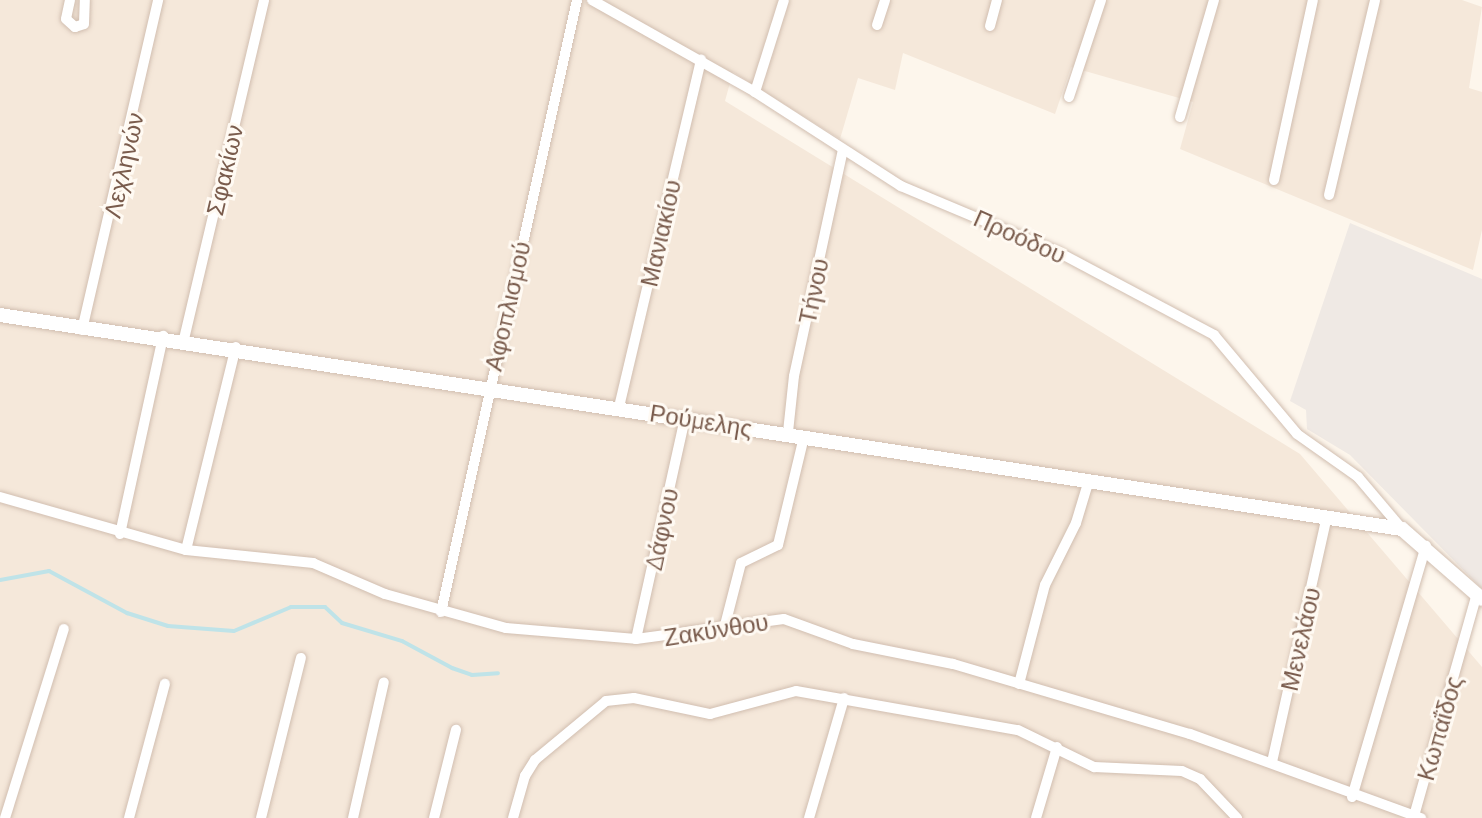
<!DOCTYPE html>
<meta charset="utf-8">
<style>
body{margin:0}
#map{position:relative;width:1482px;height:818px;overflow:hidden;background:#fdf6ec;font-family:Barlow,sans-serif}
div>[style]{position:absolute}
[style*='--x']{left:calc(var(--x)*1px);top:calc(var(--y)*1px);width:calc(var(--w)*1px);rotate:calc(var(--a)*1deg)}
.residential>*{inset:0;background:#f5e8da}
.industrial>*{inset:0;background:#efe9e4}
.stream>*{height:4px;margin:-2px;padding:0 2px;transform-origin:2px;border-radius:2px;background:#bfe3e8}
.roads{filter:drop-shadow(0 0 2px #d1beb0) drop-shadow(0 0 2px #d1beb0)}
.street>*{height:10px;margin:-5px;padding:0 5px;transform-origin:5px;border-radius:5px;background:#fff}
.secondary>*{height:14px;margin:-7px;padding:0 7px;transform-origin:7px;border-radius:7px;background:#fff}
span{translate:-50% -50%;white-space:nowrap;text-align:center;line-height:1.15;-webkit-text-stroke:6px #fffaf3;paint-order:stroke}
.street-label{font-size:24px;color:#7a5c4d}
</style>
<div id="map">
<div class="residential">
<i style="clip-path:polygon(0 0,1462px 0,1482px 7px,1469px 88px,1482px 92px,1482px 230px,1473px 270px,1180px 149px,1193px 102px,1071px 67px,1055px 114px,903px 53px,895px 90px,858px 78px,840px 139px,733px 72px,725px 101px,1300px 454px,1482px 667px,1482px 818px,0 818px)"></i>
</div>
<div class="industrial">
<i style="clip-path:polygon(1350px 223px,1482px 279px,1482px 589px,1350px 455px,1307px 429px,1306px 410px,1290px 401px)"></i>
</div>
<div class="stream">
<i style="--x:0;--y:580;--w:50;--a:-10.4"></i>
<i style="--x:49;--y:571;--w:89;--a:28.3"></i>
<i style="--x:127;--y:613;--w:43;--a:17.6"></i>
<i style="--x:168;--y:626;--w:66;--a:4.3"></i>
<i style="--x:234;--y:631;--w:62;--a:-22.8"></i>
<i style="--x:291;--y:607;--w:34;--a:0"></i>
<i style="--x:325;--y:607;--w:23;--a:43"></i>
<i style="--x:342;--y:623;--w:63;--a:16.7"></i>
<i style="--x:402;--y:641;--w:57;--a:28.4"></i>
<i style="--x:452;--y:668;--w:21;--a:19"></i>
<i style="--x:472;--y:675;--w:26;--a:-4"></i>
</div>
<div class="roads">
<div class="street">
<i style="--x:70;--y:0;--w:19;--a:102"></i>
<i style="--x:66;--y:19;--w:12;--a:42"></i>
<i style="--x:75;--y:27;--w:9;--a:-18"></i>
<i style="--x:84;--y:24;--w:24;--a:-88"></i>
<i style="--x:592;--y:0;--w:187;--a:29.4"></i>
<i style="--x:755;--y:92;--w:174;--a:32.8"></i>
<i style="--x:901;--y:186;--w:170;--a:22.8"></i>
<i style="--x:1058;--y:252;--w:177;--a:28"></i>
<i style="--x:1214;--y:335;--w:129;--a:50"></i>
<i style="--x:1297;--y:434;--w:75;--a:35.2"></i>
<i style="--x:1358;--y:477;--w:68;--a:49.8"></i>
<i style="--x:877;--y:25;--w:26;--a:-72"></i>
<i style="--x:990;--y:26;--w:27;--a:-75"></i>
<i style="--x:755;--y:92;--w:96;--a:-72.5"></i>
<i style="--x:1069;--y:97;--w:102;--a:-71.7"></i>
<i style="--x:1180;--y:117;--w:122;--a:-73.8"></i>
<i style="--x:1274;--y:180;--w:184;--a:-77.8"></i>
<i style="--x:1329;--y:195;--w:200;--a:-76.7"></i>
<i style="--x:82;--y:330;--w:339;--a:-77"></i>
<i style="--x:184;--y:339;--w:348;--a:-76.7"></i>
<i style="--x:619;--y:407;--w:357;--a:-76.7"></i>
<i style="--x:788;--y:432;--w:56;--a:-83.9"></i>
<i style="--x:794;--y:376;--w:231;--a:-77.8"></i>
<i style="--x:0;--y:497;--w:193;--a:15.9"></i>
<i style="--x:186;--y:550;--w:128;--a:5.8"></i>
<i style="--x:313;--y:563;--w:78;--a:23.3"></i>
<i style="--x:385;--y:594;--w:126;--a:15.7"></i>
<i style="--x:506;--y:628;--w:130;--a:4.8"></i>
<i style="--x:636;--y:639;--w:149;--a:-7.7"></i>
<i style="--x:784;--y:619;--w:73;--a:19.9"></i>
<i style="--x:853;--y:644;--w:102;--a:11.3"></i>
<i style="--x:953;--y:664;--w:247;--a:16.5"></i>
<i style="--x:1190;--y:734;--w:246;--a:20"></i>
<i style="--x:120;--y:534;--w:203;--a:-77.7"></i>
<i style="--x:186;--y:550;--w:209;--a:-76.2"></i>
<i style="--x:441;--y:612;--w:627;--a:-77.47"></i>
<i style="--x:724;--y:629;--w:68;--a:-75.6"></i>
<i style="--x:741;--y:563;--w:41;--a:-25.9"></i>
<i style="--x:778;--y:545;--w:111;--a:-76.5"></i>
<i style="--x:636;--y:639;--w:226;--a:-77.5"></i>
<i style="--x:1019;--y:684;--w:102;--a:-75.3"></i>
<i style="--x:1045;--y:585;--w:69;--a:-63.4"></i>
<i style="--x:1076;--y:523;--w:45;--a:-73.2"></i>
<i style="--x:1272;--y:762;--w:252;--a:-77.4"></i>
<i style="--x:1352;--y:797;--w:262;--a:-73.6"></i>
<i style="--x:1414;--y:816;--w:232;--a:-74.2"></i>
<i style="--x:5;--y:818;--w:198;--a:-72.7"></i>
<i style="--x:129;--y:818;--w:139;--a:-75"></i>
<i style="--x:261;--y:818;--w:165;--a:-76"></i>
<i style="--x:353;--y:818;--w:139;--a:-77.2"></i>
<i style="--x:434;--y:818;--w:91;--a:-76"></i>
<i style="--x:513;--y:818;--w:44;--a:-74.1"></i>
<i style="--x:525;--y:776;--w:19;--a:-58"></i>
<i style="--x:535;--y:760;--w:92;--a:-39.7"></i>
<i style="--x:606;--y:701;--w:28;--a:-6"></i>
<i style="--x:634;--y:698;--w:78;--a:11.9"></i>
<i style="--x:710;--y:714;--w:89;--a:-15"></i>
<i style="--x:796;--y:691;--w:225;--a:10"></i>
<i style="--x:1018;--y:730;--w:85;--a:26"></i>
<i style="--x:1094;--y:767;--w:88;--a:2.6"></i>
<i style="--x:1182;--y:771;--w:20;--a:24"></i>
<i style="--x:1200;--y:779;--w:54;--a:46.5"></i>
<i style="--x:809;--y:818;--w:125;--a:-73.7"></i>
<i style="--x:1036;--y:818;--w:74;--a:-73.5"></i>
</div>
<div class="secondary">
<i style="--x:0;--y:315;--w:1418;--a:8.68"></i>
<i style="--x:1402;--y:529;--w:106;--a:41.2"></i>
</div>
</div>
<div class="street-label">
<span style="left:123px;top:165px;rotate:-77deg">Λεχληνών</span>
<span style="left:224px;top:170px;rotate:-77deg">Σφακίων</span>
<span style="left:660px;top:233px;rotate:-77deg">Μανιακίου</span>
<span style="left:1020px;top:236px;rotate:24deg">Προόδου</span>
<span style="left:813px;top:291px;rotate:-78deg">Τήνου</span>
<span style="left:507px;top:306px;rotate:-77deg">Αφοπλισμού</span>
<span style="left:701px;top:420px;rotate:9deg">Ρούμελης</span>
<span style="left:661px;top:529px;rotate:-78deg">Δάφνου</span>
<span style="left:716px;top:629px;rotate:-9deg">Ζακύνθου</span>
<span style="left:1300px;top:639px;rotate:-77deg">Μενελάου</span>
<span style="left:1439px;top:728px;rotate:-74deg">Κωπαΐδος</span>
</div>
</div>
